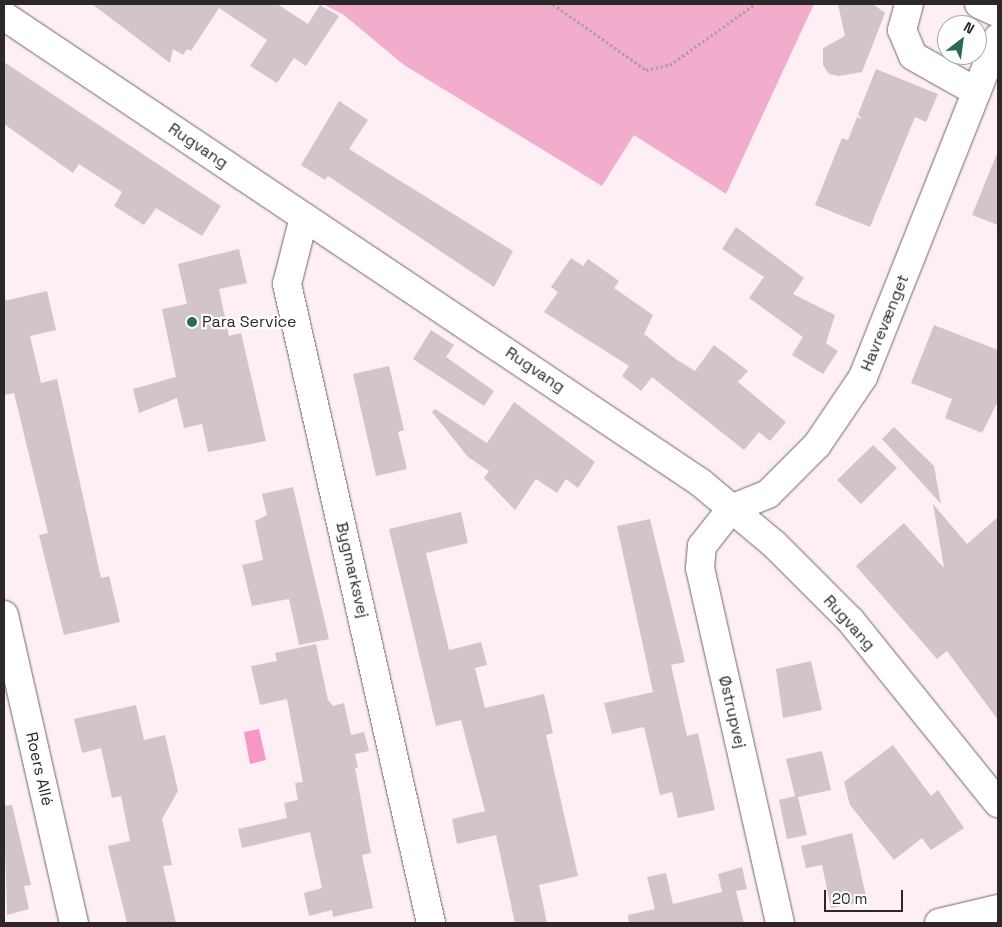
<!DOCTYPE html>
<meta charset="utf-8">
<style>
body{margin:0}
#map{position:relative;width:1002px;height:927px;overflow:hidden;background:#feeff5;font-family:"Space Grotesk",sans-serif}
div>[style]{position:absolute}
[style*='--x']{left:calc(var(--x)*1px);top:calc(var(--y)*1px);width:calc(var(--w)*1px);rotate:calc(var(--a)*1deg)}
.green>*{inset:0;background:#f2adcc}
.water>*{inset:0;background:#f698c5}
.building>*{inset:0;background:#d2c4ca}
.path>*{height:3px;margin-top:-1.5px;transform-origin:0;background:repeating-linear-gradient(90deg,#aa9fa3 0 2.5px,transparent 0 5px)}
.roads{filter:drop-shadow(0 0 1px #72656a) drop-shadow(0 0 1px #72656a)}
.street>*{height:28px;margin:-14px;padding:0 14px;transform-origin:14px;border-radius:14px;background:#fff}
.dots>*{width:14px;height:14px;translate:-50% -50%;box-sizing:border-box;border:2px solid #fff;border-radius:50%}
span{translate:-50% -50%;white-space:nowrap;text-align:center;line-height:1.15;-webkit-text-stroke:4.5px #fff;paint-order:stroke}
.street-label{font-size:16px;color:#2c2729}
.poi-label{font-size:16px;color:#2c2729}
.left{translate:0 -50%;text-align:left}
.frame{position:absolute;inset:0;border:5px solid #2c2729;pointer-events:none}
.north{position:absolute;left:937px;top:15px;width:50px;height:50px;box-sizing:border-box;background:#fff;border:1px solid #aba9a9;border-radius:50%;rotate:30deg;font-size:14px;font-weight:700;line-height:20px;text-align:center;color:#2c2729}
.north::after{content:'';display:block;margin:auto;width:18px;height:22px;background:#2b6a57;clip-path:polygon(50% 0,100% 100%,50% 72%,0 100%)}
.scale{position:absolute;left:824px;top:890px;width:79px;height:22px;box-sizing:border-box;border:2px solid #2c2729;border-top:0;padding-left:6px;font-size:15px;line-height:18px;white-space:nowrap;color:#2c2729;-webkit-text-stroke:4px #fff;paint-order:stroke}
</style>
<div id="map">
<div class="green">
<i style="clip-path:polygon(323px 4px,814px 4px,726px 194px,634px 135px,602px 186px,404px 65px,344px 15px)"></i>
</div>
<div class="water">
<i style="clip-path:polygon(259px 729px,266px 760px,250px 764px,244px 732px)"></i>
</div>
<div class="building">
<i style="clip-path:polygon(92px 4px,277px 4px,308px 24px,320px 5px,339px 16px,306px 66px,294px 58px,277px 83px,250px 66px,267px 40px,219px 8px,191px 51px,187px 49px,183px 55px,173px 49px,170px 63px)"></i>
<i style="clip-path:polygon(838px 4px,873px 4px,885px 13px,862px 72px,839px 76px,829px 74px,823px 65px,823px 48px,845px 36px)"></i>
<i style="clip-path:polygon(4px 62px,221px 206px,202px 236px,156px 208px,144px 225px,114px 206px,122px 192px,79px 164px,73px 173px,4px 124px)"></i>
<i style="clip-path:polygon(876px 69px,938px 94px,926px 122px,915px 117px,870px 227px,815px 205px,842px 138px,848px 140px,857px 117px,862px 119px,858px 114px)"></i>
<i style="clip-path:polygon(339px 101px,368px 120px,349px 149px,513px 251px,494px 287px,328px 176px,325px 180px,301px 165px)"></i>
<i style="clip-path:polygon(998px 151px,998px 225px,972px 215px)"></i>
<i style="clip-path:polygon(736px 227px,804px 278px,793px 294px,835px 315px,826px 343px,838px 351px,823px 374px,792px 355px,803px 337px,749px 298px,764px 277px,722px 249px)"></i>
<i style="clip-path:polygon(239px 249px,247px 283px,219px 289px,229px 336px,241px 333px,266px 441px,208px 452px,202px 424px,184px 428px,177px 398px,139px 413px,133px 389px,176px 377px,162px 309px,187px 304px,178px 264px)"></i>
<i style="clip-path:polygon(571px 258px,583px 266px,588px 259px,619px 281px,614px 288px,653px 315px,644px 334px,677px 360px,695px 371px,714px 345px,748px 371px,738px 382px,786px 422px,770px 441px,759px 432px,744px 450px,652px 377px,641px 391px,622px 376px,629px 366px,544px 312px,558px 292px,551px 287px)"></i>
<i style="clip-path:polygon(47px 291px,56px 330px,30px 336px,41px 383px,57px 379px,101px 578px,109px 576px,120px 622px,64px 635px,39px 535px,48px 533px,14px 393px,4px 395px,4px 301px)"></i>
<i style="clip-path:polygon(934px 325px,998px 350px,998px 401px,982px 433px,945px 418px,952px 399px,911px 383px)"></i>
<i style="clip-path:polygon(431px 330px,454px 345px,446px 357px,494px 391px,484px 406px,413px 359px)"></i>
<i style="clip-path:polygon(389px 366px,404px 430px,398px 432px,407px 469px,376px 476px,353px 374px)"></i>
<i style="clip-path:polygon(514px 402px,595px 462px,578px 488px,566px 479px,557px 493px,536px 479px,515px 510px,484px 478px,489px 471px,468px 457px,432px 412px,435px 409px,487px 443px)"></i>
<i style="clip-path:polygon(894px 427px,934px 466px,941px 504px,882px 439px)"></i>
<i style="clip-path:polygon(873px 445px,897px 468px,861px 504px,837px 480px)"></i>
<i style="clip-path:polygon(293px 487px,329px 639px,299px 645px,289px 599px,252px 606px,242px 565px,263px 560px,255px 521px,267px 515px,262px 494px)"></i>
<i style="clip-path:polygon(933px 504px,967px 544px,998px 517px,998px 720px,947px 651px,937px 659px,856px 566px,904px 523px,944px 568px)"></i>
<i style="clip-path:polygon(461px 512px,468px 543px,426px 553px,449px 650px,481px 642px,487px 665px,475px 668px,485px 708px,544px 694px,553px 733px,546px 735px,578px 876px,539px 885px,547px 923px,515px 923px,496px 835px,457px 844px,452px 819px,485px 811px,461px 720px,436px 726px,389px 529px)"></i>
<i style="clip-path:polygon(650px 519px,685px 662px,671px 665px,687px 736px,698px 733px,715px 810px,678px 818px,672px 792px,660px 795px,644px 727px,612px 734px,604px 703px,653px 692px,617px 526px)"></i>
<i style="clip-path:polygon(316px 644px,328px 700px,333px 706px,344px 703px,351px 735px,364px 732px,369px 751px,355px 754px,358px 768px,355px 768px,371px 853px,362px 855px,373px 908px,333px 917px,332px 910px,309px 916px,304px 893px,322px 888px,310px 832px,242px 848px,238px 829px,287px 818px,284px 803px,298px 800px,295px 783px,303px 782px,287px 699px,260px 705px,251px 666px,277px 661px,275px 653px)"></i>
<i style="clip-path:polygon(811px 661px,822px 710px,783px 718px,776px 669px)"></i>
<i style="clip-path:polygon(136px 705px,144px 740px,165px 735px,178px 791px,162px 819px,172px 865px,163px 866px,176px 923px,127px 923px,108px 846px,130px 841px,121px 796px,112px 798px,101px 748px,82px 753px,74px 719px)"></i>
<i style="clip-path:polygon(893px 745px,931px 796px,938px 790px,964px 828px,931px 850px,922px 838px,894px 860px,850px 805px,844px 782px)"></i>
<i style="clip-path:polygon(822px 751px,831px 790px,798px 797px,807px 835px,787px 839px,779px 800px,795px 796px,786px 759px)"></i>
<i style="clip-path:polygon(12px 805px,31px 885px,24px 886px,29px 909px,7px 915px,4px 806px)"></i>
<i style="clip-path:polygon(852px 833px,867px 901px,831px 908px,822px 865px,806px 868px,801px 846px)"></i>
<i style="clip-path:polygon(742px 867px,747px 889px,736px 891px,744px 923px,629px 923px,628px 915px,655px 909px,647px 877px,666px 873px,673px 904px,722px 892px,718px 874px)"></i>
</div>
<div class="path">
<i style="--x:553;--y:4;--w:114;--a:35.4"></i>
<i style="--x:646;--y:70;--w:25;--a:-12"></i>
<i style="--x:670;--y:65;--w:105;--a:-35.7"></i>
</div>
<div class="roads">
<div class="street">
<i style="--x:909;--y:4;--w:27;--a:105"></i>
<i style="--x:902;--y:30;--w:28;--a:67"></i>
<i style="--x:913;--y:56;--w:73;--a:29.4"></i>
<i style="--x:979;--y:4;--w:21;--a:25"></i>
<i style="--x:4;--y:16;--w:839;--a:33.82"></i>
<i style="--x:701;--y:483;--w:95;--a:39.9"></i>
<i style="--x:774;--y:544;--w:109;--a:45"></i>
<i style="--x:851;--y:621;--w:234;--a:51.1"></i>
<i style="--x:304;--y:217;--w:69;--a:104.2"></i>
<i style="--x:287;--y:284;--w:655;--a:77.3"></i>
<i style="--x:4;--y:615;--w:316;--a:77.2"></i>
<i style="--x:780;--y:923;--w:364;--a:-102.7"></i>
<i style="--x:700;--y:568;--w:22;--a:-85"></i>
<i style="--x:702;--y:546;--w:47;--a:-51.9"></i>
<i style="--x:731;--y:509;--w:40;--a:-22"></i>
<i style="--x:768;--y:494;--w:69;--a:-45"></i>
<i style="--x:817;--y:445;--w:82;--a:-55.9"></i>
<i style="--x:863;--y:377;--w:365;--a:-68.3"></i>
<i style="--x:939;--y:923;--w:61;--a:-13.3"></i>
</div>
</div>
<div class="dots">
<i style="left:192px;top:322px;background:#2b6a57"></i>
</div>
<div class="street-label">
<span style="left:198px;top:146px;rotate:34deg">Rugvang</span>
<span style="left:885px;top:323px;rotate:-68deg">Havrevænget</span>
<span style="left:535px;top:370px;rotate:34deg">Rugvang</span>
<span style="left:352px;top:570px;rotate:77deg">Bygmarksvej</span>
<span style="left:849px;top:623px;rotate:48deg">Rugvang</span>
<span style="left:732px;top:712px;rotate:77deg">Østrupvej</span>
<span style="left:39px;top:769px;rotate:77deg">Roers Allé</span>
</div>
<div class="poi-label">
<span class="left" style="left:202px;top:322px">Para Service</span>
</div>
<div class="frame"></div>
<div class="north">N</div>
<div class="scale">20 m</div>
</div>
